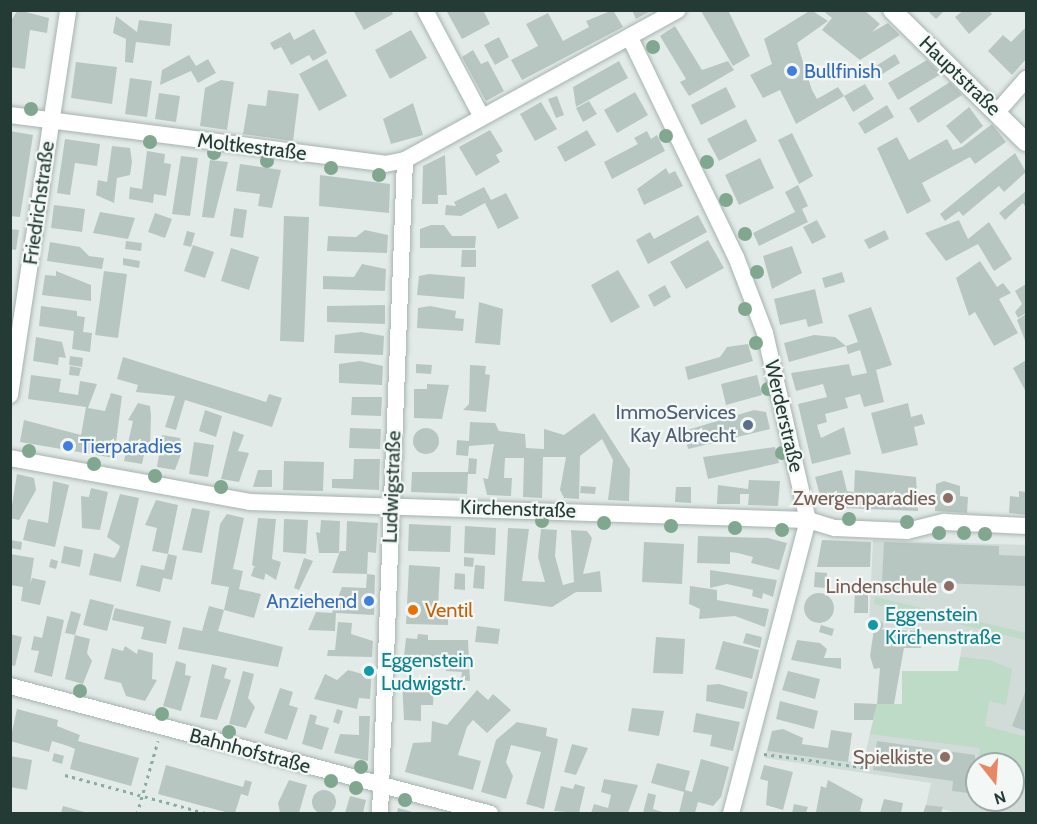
<!DOCTYPE html>
<meta charset="utf-8">
<style>
body{margin:0}
#map{position:relative;width:1037px;height:824px;overflow:hidden;background:#e3ebe8;font-family:Cabin,sans-serif}
div>[style]{position:absolute}
[style*='--x']{left:calc(var(--x)*1px);top:calc(var(--y)*1px);width:calc(var(--w)*1px);rotate:calc(var(--a)*1deg)}
.built>*{inset:0;background:#d1dbd7}
.green>*{inset:0;background:#bddbc6}
.building>*{inset:0;background:#b8c6c1}
.round{border-radius:50%}
.path>*{height:3px;margin-top:-1.5px;transform-origin:0;background:repeating-linear-gradient(90deg,#85ada1 0 3px,transparent 0 7.5px)}
.roads{filter:drop-shadow(0 0 2px #a6b3af) drop-shadow(0 0 2px #a6b3af)}
.minor>*{height:16px;margin:-8px;padding:0 8px;transform-origin:8px;border-radius:8px;background:#fff}
.tertiary>*{height:18px;margin:-9px;padding:0 9px;transform-origin:9px;border-radius:9px;background:#fff}
.trees>*{width:14px;height:14px;margin:-7px;border-radius:50%;background:#81a791}
.dots>*{width:16px;height:16px;translate:-50% -50%;box-sizing:border-box;border:3px solid #f3f8f6;border-radius:50%}
span{translate:-50% -50%;white-space:nowrap;text-align:center;line-height:1.15;-webkit-text-stroke:4.5px #f3f8f6;paint-order:stroke}
.shop-label{font-size:20px;color:#366cbe}
.left{translate:0 -50%;text-align:left}
.right{translate:-100% -50%;text-align:right}
.street-label{font-size:20px;color:#243b35}
.service-label{font-size:20px;color:#4e5e75}
.education-label{font-size:20px;color:#785e54}
.food-label{font-size:20px;color:#c56008}
.culture-label{font-size:20px;color:#0d838f}
.frame{position:absolute;inset:0;border:12px solid #243b35;pointer-events:none}
.north{position:absolute;left:965px;top:752px;width:60px;height:60px;box-sizing:border-box;background:#f3f8f6;border:2px solid #a0aca9;border-radius:50%;rotate:163deg;font-size:16px;font-weight:700;line-height:24px;text-align:center;color:#243b35}
.north::after{content:'';display:block;margin:auto;width:21px;height:27px;background:#e88764;clip-path:polygon(50% 0,100% 100%,50% 72%,0 100%)}
</style>
<div id="map">
<div class="built">
<i style="clip-path:polygon(evenodd,873px 540px,1026px 545px,1026px 813px,957px 813px,926px 805px,931px 783px,765px 758px,767px 751px,863px 763px,877px 704px,902px 704px,902px 671px,958px 671px,964px 632px,869px 627px,873px 540px,977px 764px,1013px 764px,1013px 800px,977px 800px,977px 764px)"></i>
</div>
<div class="green">
<i style="clip-path:polygon(875px 597px,1026px 633px,1026px 640px,874px 604px)"></i>
<i style="clip-path:polygon(960px 657px,989px 660px,1012px 669px,1006px 705px,989px 701px,985px 726px,1026px 737px,1026px 776px,1013px 772px,1013px 764px,978px 764px,980px 748px,870px 734px,877px 704px,902px 704px,902px 671px,958px 671px)"></i>
</div>
<div class="building">
<i style="clip-path:polygon(18px 10px,49px 18px,47px 33px,30px 30px,25px 69px,10px 67px,10px 22px)"></i>
<i style="clip-path:polygon(353px 10px,391px 10px,393px 14px,364px 30px)"></i>
<i style="clip-path:polygon(446px 10px,483px 10px,490px 24px,462px 39px)"></i>
<i style="clip-path:polygon(613px 10px,623px 27px,522px 80px,511px 60px,538px 46px,526px 24px,548px 13px,563px 41px,589px 27px,586px 21px)"></i>
<i style="clip-path:polygon(632px 10px,652px 10px,636px 19px)"></i>
<i style="clip-path:polygon(728px 10px,750px 56px,733px 66px,701px 11px)"></i>
<i style="clip-path:polygon(811px 10px,828px 21px,797px 43px,812px 90px,817px 99px,838px 87px,844px 96px,796px 124px,780px 90px,763px 98px,750px 75px,772px 64px,764px 39px)"></i>
<i style="clip-path:polygon(822px 10px,864px 10px,880px 24px,872px 32px,888px 23px,900px 35px,860px 60px,822px 30px,832px 18px)"></i>
<i style="clip-path:polygon(927px 10px,945px 10px,936px 19px)"></i>
<i style="clip-path:polygon(964px 10px,989px 10px,992px 14px,969px 34px,955px 17px)"></i>
<i style="clip-path:polygon(116px 16px,137px 32px,139px 20px,172px 24px,170px 46px,136px 42px,133px 63px,125px 62px,126px 39px,113px 33px)"></i>
<i style="clip-path:polygon(675px 26px,702px 70px,728px 61px,734px 70px,689px 96px,680px 82px,686px 79px,660px 36px)"></i>
<i style="clip-path:polygon(1026px 27px,1026px 59px,1012px 75px,988px 51px,1003px 35px,1011px 42px)"></i>
<i style="clip-path:polygon(314px 29px,327px 53px,313px 61px,309px 55px,291px 65px,281px 47px,274px 50px,270px 43px,290px 32px,294px 40px)"></i>
<i style="clip-path:polygon(411px 30px,427px 58px,390px 79px,375px 50px)"></i>
<i style="clip-path:polygon(499px 37px,509px 57px,495px 65px,484px 45px)"></i>
<i style="clip-path:polygon(473px 50px,481px 64px,488px 61px,504px 91px,486px 101px,462px 57px)"></i>
<i style="clip-path:polygon(895px 54px,900px 63px,876px 78px,871px 69px)"></i>
<i style="clip-path:polygon(189px 55px,196px 66px,208px 59px,216px 73px,198px 83px,191px 71px,160px 85px,162px 70px)"></i>
<i style="clip-path:polygon(327px 59px,347px 96px,319px 111px,299px 74px)"></i>
<i style="clip-path:polygon(927px 60px,941px 74px,898px 100px,888px 83px)"></i>
<i style="clip-path:polygon(619px 61px,628px 78px,576px 107px,573px 87px)"></i>
<i style="clip-path:polygon(76px 62px,117px 67px,112px 104px,71px 98px)"></i>
<i style="clip-path:polygon(130px 78px,152px 81px,147px 117px,125px 114px)"></i>
<i style="clip-path:polygon(221px 80px,234px 82px,227px 130px,200px 126px,205px 88px)"></i>
<i style="clip-path:polygon(950px 82px,962px 95px,918px 123px,909px 108px)"></i>
<i style="clip-path:polygon(865px 84px,874px 99px,853px 112px,844px 96px)"></i>
<i style="clip-path:polygon(726px 87px,736px 107px,701px 125px,691px 105px)"></i>
<i style="clip-path:polygon(268px 90px,299px 94px,293px 141px,243px 134px,248px 104px,266px 106px)"></i>
<i style="clip-path:polygon(635px 92px,648px 115px,617px 133px,604px 110px)"></i>
<i style="clip-path:polygon(159px 93px,180px 96px,176px 122px,155px 119px)"></i>
<i style="clip-path:polygon(557px 96px,564px 115px,556px 118px,548px 99px)"></i>
<i style="clip-path:polygon(589px 101px,597px 114px,583px 122px,576px 108px)"></i>
<i style="clip-path:polygon(541px 102px,557px 129px,535px 141px,520px 114px)"></i>
<i style="clip-path:polygon(413px 103px,423px 135px,391px 144px,383px 119px)"></i>
<i style="clip-path:polygon(887px 105px,894px 117px,865px 134px,858px 123px)"></i>
<i style="clip-path:polygon(969px 107px,983px 126px,961px 144px,946px 126px)"></i>
<i style="clip-path:polygon(746px 119px,757px 141px,719px 161px,707px 139px)"></i>
<i style="clip-path:polygon(992px 124px,1006px 142px,975px 164px,970px 157px,922px 183px,931px 201px,907px 214px,877px 148px,897px 137px,909px 160px,947px 139px,953px 150px,962px 147px)"></i>
<i style="clip-path:polygon(490px 130px,503px 151px,496px 155px,500px 162px,476px 176px,459px 147px)"></i>
<i style="clip-path:polygon(587px 130px,596px 145px,565px 162px,557px 147px)"></i>
<i style="clip-path:polygon(10px 131px,33px 135px,20px 217px,10px 216px)"></i>
<i style="clip-path:polygon(647px 131px,651px 139px,657px 135px,665px 151px,612px 179px,604px 162px,638px 144px,634px 138px)"></i>
<i style="clip-path:polygon(792px 133px,813px 176px,799px 184px,778px 140px)"></i>
<i style="clip-path:polygon(65px 139px,100px 144px,97px 166px,75px 163px,70px 195px,57px 193px)"></i>
<i style="clip-path:polygon(112px 146px,130px 148px,132px 162px,130px 175px,117px 178px,114px 203px,96px 195px,98px 180px,107px 182px)"></i>
<i style="clip-path:polygon(147px 151px,165px 154px,164px 163px,171px 164px,166px 196px,154px 194px,153px 203px,129px 199px,130px 187px,142px 189px)"></i>
<i style="clip-path:polygon(1015px 153px,1026px 172px,1004px 192px,999px 186px,963px 216px,959px 211px,945px 221px,940px 214px)"></i>
<i style="clip-path:polygon(445px 155px,447px 195px,438px 195px,438px 204px,422px 204px,423px 166px)"></i>
<i style="clip-path:polygon(181px 156px,198px 158px,190px 216px,172px 214px)"></i>
<i style="clip-path:polygon(760px 158px,774px 188px,739px 205px,725px 175px)"></i>
<i style="clip-path:polygon(210px 160px,228px 162px,214px 218px,202px 217px)"></i>
<i style="clip-path:polygon(240px 164px,281px 170px,272px 208px,258px 206px,260px 194px,236px 191px)"></i>
<i style="clip-path:polygon(666px 168px,669px 174px,675px 171px,683px 186px,644px 205px,637px 189px)"></i>
<i style="clip-path:polygon(320px 175px,390px 184px,389px 213px,319px 206px)"></i>
<i style="clip-path:polygon(798px 185px,808px 206px,802px 209px,808px 222px,759px 246px,753px 233px,795px 212px,785px 192px)"></i>
<i style="clip-path:polygon(484px 187px,491px 200px,506px 193px,519px 218px,498px 229px,485px 203px,461px 216px,445px 215px,446px 205px,456px 206px,454px 202px)"></i>
<i style="clip-path:polygon(1026px 191px,1026px 208px,1023px 203px,1005px 220px,999px 213px)"></i>
<i style="clip-path:polygon(54px 205px,85px 209px,82px 232px,51px 228px)"></i>
<i style="clip-path:polygon(234px 208px,247px 210px,243px 238px,230px 236px)"></i>
<i style="clip-path:polygon(100px 212px,135px 218px,128px 239px,93px 233px)"></i>
<i style="clip-path:polygon(155px 213px,172px 219px,165px 238px,148px 232px)"></i>
<i style="clip-path:polygon(698px 215px,707px 232px,648px 264px,636px 240px,650px 232px,654px 239px)"></i>
<i style="clip-path:polygon(284px 216px,309px 217px,304px 342px,280px 341px)"></i>
<i style="clip-path:polygon(817px 220px,826px 237px,812px 244px,803px 227px)"></i>
<i style="clip-path:polygon(959px 220px,968px 239px,989px 222px,1012px 259px,994px 271px,978px 244px,946px 261px,925px 233px)"></i>
<i style="clip-path:polygon(431px 225px,444px 225px,452px 236px,476px 236px,475px 248px,420px 248px,420px 229px)"></i>
<i style="clip-path:polygon(10px 229px,19px 230px,16px 250px,10px 249px)"></i>
<i style="clip-path:polygon(365px 230px,388px 235px,387px 253px,327px 251px,328px 236px,356px 237px)"></i>
<i style="clip-path:polygon(885px 230px,889px 239px,869px 249px,864px 240px)"></i>
<i style="clip-path:polygon(187px 231px,195px 233px,191px 247px,183px 245px)"></i>
<i style="clip-path:polygon(708px 240px,724px 268px,686px 289px,670px 262px)"></i>
<i style="clip-path:polygon(126px 241px,142px 243px,141px 251px,125px 249px)"></i>
<i style="clip-path:polygon(50px 242px,80px 247px,89px 256px,104px 258px,102px 269px,47px 261px)"></i>
<i style="clip-path:polygon(193px 245px,214px 252px,205px 278px,184px 271px)"></i>
<i style="clip-path:polygon(792px 246px,802px 273px,772px 289px,763px 256px)"></i>
<i style="clip-path:polygon(231px 248px,259px 257px,249px 290px,221px 281px)"></i>
<i style="clip-path:polygon(462px 250px,476px 250px,476px 267px,461px 267px)"></i>
<i style="clip-path:polygon(123px 258px,140px 261px,139px 268px,123px 265px)"></i>
<i style="clip-path:polygon(980px 261px,997px 287px,1003px 283px,1011px 293px,999px 299px,1018px 333px,994px 346px,975px 312px,969px 316px,956px 278px)"></i>
<i style="clip-path:polygon(362px 264px,386px 269px,385px 291px,323px 289px,323px 276px,354px 277px)"></i>
<i style="clip-path:polygon(618px 270px,640px 307px,611px 323px,591px 285px)"></i>
<i style="clip-path:polygon(56px 271px,91px 285px,91px 301px,42px 295px,45px 275px,56px 276px)"></i>
<i style="clip-path:polygon(104px 271px,127px 274px,118px 338px,95px 335px)"></i>
<i style="clip-path:polygon(842px 272px,845px 282px,825px 288px,822px 278px)"></i>
<i style="clip-path:polygon(429px 274px,465px 277px,464px 299px,417px 295px,419px 276px)"></i>
<i style="clip-path:polygon(1026px 284px,1026px 313px,1018px 318px,1015px 312px,1022px 304px,1015px 291px)"></i>
<i style="clip-path:polygon(665px 285px,671px 297px,654px 307px,648px 295px)"></i>
<i style="clip-path:polygon(815px 289px,823px 323px,808px 327px,806px 319px,780px 325px,774px 299px)"></i>
<i style="clip-path:polygon(479px 302px,503px 309px,500px 345px,475px 343px)"></i>
<i style="clip-path:polygon(385px 305px,385px 324px,327px 322px,327px 306px)"></i>
<i style="clip-path:polygon(41px 306px,77px 311px,77px 316px,85px 317px,83px 332px,92px 333px,90px 352px,72px 349px,74px 331px,39px 326px)"></i>
<i style="clip-path:polygon(430px 306px,456px 311px,455px 318px,464px 319px,463px 331px,417px 328px,418px 308px)"></i>
<i style="clip-path:polygon(871px 307px,892px 365px,876px 370px,884px 402px,864px 407px,860px 394px,845px 398px,848px 408px,825px 414px,827px 422px,817px 425px,821px 438px,844px 427px,851px 454px,812px 464px,798px 404px,827px 397px,823px 384px,796px 391px,791px 373px,849px 364px,852px 376px,867px 373px,860px 350px,848px 354px,846px 346px,858px 342px,848px 315px)"></i>
<i style="clip-path:polygon(1026px 314px,1026px 343px,1017px 320px)"></i>
<i style="clip-path:polygon(361px 332px,384px 336px,383px 355px,334px 353px,335px 335px)"></i>
<i style="clip-path:polygon(814px 335px,835px 337px,846px 346px,789px 362px,784px 343px)"></i>
<i style="clip-path:polygon(36px 337px,62px 342px,66px 358px,59px 357px,58px 365px,33px 361px)"></i>
<i style="clip-path:polygon(748px 344px,753px 361px,688px 380px,685px 367px,720px 357px,727px 347px)"></i>
<i style="clip-path:polygon(70px 356px,83px 358px,82px 367px,69px 365px)"></i>
<i style="clip-path:polygon(123px 357px,266px 402px,269px 394px,282px 398px,272px 427px,185px 400px,176px 430px,165px 427px,175px 396px,136px 392px,138px 385px,117px 379px)"></i>
<i style="clip-path:polygon(1026px 360px,1026px 392px,1013px 368px)"></i>
<i style="clip-path:polygon(360px 361px,383px 366px,382px 385px,339px 383px,339px 364px)"></i>
<i style="clip-path:polygon(416px 364px,432px 365px,431px 374px,416px 373px)"></i>
<i style="clip-path:polygon(470px 365px,486px 366px,485px 374px,490px 375px,486px 412px,463px 410px,469px 404px)"></i>
<i style="clip-path:polygon(70px 366px,81px 368px,79px 376px,69px 375px)"></i>
<i style="clip-path:polygon(31px 375px,61px 379px,59px 392px,78px 395px,80px 381px,97px 384px,88px 408px,105px 411px,111px 393px,122px 396px,114px 458px,20px 442px,24px 420px,81px 435px,86px 407px,28px 399px)"></i>
<i style="clip-path:polygon(757px 375px,762px 395px,726px 405px,721px 384px)"></i>
<i style="clip-path:polygon(427px 384px,449px 385px,442px 419px,414px 418px,414px 389px,427px 389px)"></i>
<i style="clip-path:polygon(352px 397px,382px 397px,381px 416px,351px 415px)"></i>
<i style="clip-path:polygon(138px 403px,150px 406px,151px 416px,150px 451px,145px 450px,142px 464px,124px 461px,133px 421px,128px 420px)"></i>
<i style="clip-path:polygon(908px 403px,911px 417px,922px 414px,925px 424px,914px 427px,918px 445px,882px 454px,871px 413px)"></i>
<i style="clip-path:polygon(205px 410px,222px 416px,216px 437px,199px 431px)"></i>
<i style="clip-path:polygon(754px 410px,766px 412px,770px 429px,688px 449px,684px 431px)"></i>
<i style="clip-path:polygon(594px 413px,630px 469px,629px 501px,608px 500px,613px 460px,602px 439px,580px 456px,579px 499px,564px 498px,560px 490px,566px 457px,543px 457px,542px 498px,523px 497px,524px 458px,505px 458px,504px 478px,512px 478px,511px 496px,487px 495px,483px 478px,488px 479px,494px 444px,469px 446px,468px 456px,456px 455px,457px 440px,469px 441px,470px 422px,495px 423px,499px 431px,525px 434px,526px 448px,544px 449px,544px 429px,564px 435px)"></i>
<i style="clip-path:polygon(350px 428px,381px 429px,380px 449px,349px 448px)"></i>
<i class="round" style="left:413px;top:428px;width:26px;height:26px"></i>
<i style="clip-path:polygon(233px 431px,244px 435px,238px 451px,249px 453px,239px 482px,221px 479px)"></i>
<i style="clip-path:polygon(162px 435px,180px 438px,183px 449px,175px 470px,157px 467px)"></i>
<i style="clip-path:polygon(194px 442px,214px 445px,208px 477px,189px 474px)"></i>
<i style="clip-path:polygon(775px 447px,779px 463px,708px 479px,703px 457px)"></i>
<i style="clip-path:polygon(469px 458px,477px 459px,476px 474px,468px 474px,467px 494px,411px 492px,412px 472px,468px 472px)"></i>
<i style="clip-path:polygon(354px 459px,380px 459px,379px 490px,332px 488px,332px 479px,353px 479px)"></i>
<i style="clip-path:polygon(284px 461px,324px 462px,323px 491px,283px 490px)"></i>
<i style="clip-path:polygon(258px 470px,272px 470px,272px 487px,253px 487px)"></i>
<i style="clip-path:polygon(842px 470px,847px 491px,854px 492px,855px 470px,916px 477px,918px 511px,842px 508px,841px 503px,823px 507px,815px 477px)"></i>
<i style="clip-path:polygon(17px 474px,34px 478px,36px 490px,19px 520px,10px 518px)"></i>
<i style="clip-path:polygon(749px 480px,780px 481px,778px 506px,748px 505px,749px 494px,740px 494px,740px 504px,717px 504px,718px 485px,748px 489px)"></i>
<i style="clip-path:polygon(53px 481px,69px 485px,55px 547px,23px 540px,28px 519px,48px 523px)"></i>
<i style="clip-path:polygon(944px 481px,960px 486px,960px 496px,968px 497px,967px 513px,935px 511px,936px 484px)"></i>
<i style="clip-path:polygon(581px 486px,596px 487px,595px 494px,580px 493px)"></i>
<i style="clip-path:polygon(676px 487px,691px 487px,691px 503px,675px 502px)"></i>
<i style="clip-path:polygon(91px 488px,108px 492px,100px 530px,82px 528px,81px 496px,89px 497px)"></i>
<i style="clip-path:polygon(1019px 491px,1026px 492px,1026px 515px,1009px 513px,1010px 496px,1019px 497px)"></i>
<i style="clip-path:polygon(120px 494px,139px 498px,121px 582px,89px 575px,94px 553px,114px 558px,118px 552px,120px 546px,107px 537px)"></i>
<i style="clip-path:polygon(156px 500px,178px 505px,168px 554px,177px 556px,172px 580px,163px 578px,160px 592px,136px 586px,141px 565px,164px 570px,168px 554px,152px 551px,157px 528px,145px 525px)"></i>
<i style="clip-path:polygon(192px 508px,210px 511px,202px 553px,182px 550px)"></i>
<i style="clip-path:polygon(227px 514px,244px 518px,233px 569px,243px 571px,239px 589px,261px 594px,254px 618px,224px 610px,229px 587px,211px 584px,220px 524px)"></i>
<i style="clip-path:polygon(258px 518px,276px 519px,272px 559px,281px 562px,276px 580px,252px 565px)"></i>
<i style="clip-path:polygon(284px 519px,308px 520px,306px 554px,283px 552px)"></i>
<i style="clip-path:polygon(321px 520px,340px 521px,339px 553px,319px 553px,316px 532px,320px 533px)"></i>
<i style="clip-path:polygon(347px 521px,378px 523px,376px 553px,368px 552px,367px 574px,332px 573px,340px 551px,346px 551px)"></i>
<i style="clip-path:polygon(409px 524px,451px 526px,450px 552px,408px 551px)"></i>
<i style="clip-path:polygon(465px 526px,496px 528px,495px 555px,464px 553px)"></i>
<i style="clip-path:polygon(508px 528px,529px 529px,522px 581px,545px 582px,538px 557px,541px 529px,557px 530px,555px 556px,563px 585px,574px 582px,571px 530px,587px 531px,592px 538px,583px 574px,600px 571px,602px 592px,576px 592px,552px 607px,504px 601px)"></i>
<i style="clip-path:polygon(698px 536px,768px 538px,787px 543px,779px 570px,751px 563px,753px 557px,738px 553px,730px 552px,730px 564px,697px 563px)"></i>
<i style="clip-path:polygon(10px 540px,22px 542px,21px 550px,10px 548px)"></i>
<i style="clip-path:polygon(822px 540px,871px 542px,870px 567px,817px 567px)"></i>
<i style="clip-path:polygon(644px 542px,684px 544px,682px 584px,642px 582px)"></i>
<i style="clip-path:polygon(884px 542px,999px 546px,999px 555px,1026px 556px,1026px 586px,882px 581px)"></i>
<i style="clip-path:polygon(64px 546px,83px 550px,80px 567px,61px 563px)"></i>
<i style="clip-path:polygon(10px 554px,34px 558px,30px 584px,32px 578px,46px 581px,40px 605px,21px 601px,23px 587px,10px 585px)"></i>
<i style="clip-path:polygon(464px 557px,474px 558px,473px 567px,464px 566px)"></i>
<i style="clip-path:polygon(304px 558px,313px 561px,299px 590px,294px 588px)"></i>
<i style="clip-path:polygon(51px 559px,58px 561px,56px 569px,49px 567px)"></i>
<i style="clip-path:polygon(409px 565px,440px 567px,438px 608px,448px 608px,448px 625px,406px 624px)"></i>
<i style="clip-path:polygon(475px 565px,485px 566px,484px 589px,473px 588px)"></i>
<i style="clip-path:polygon(254px 567px,266px 571px,264px 580px,251px 576px)"></i>
<i style="clip-path:polygon(710px 570px,777px 580px,773px 597px,763px 593px,762px 599px,752px 596px,753px 590px,727px 584px,710px 588px)"></i>
<i style="clip-path:polygon(815px 572px,827px 573px,826px 588px,814px 587px)"></i>
<i style="clip-path:polygon(455px 573px,465px 574px,465px 590px,454px 589px)"></i>
<i style="clip-path:polygon(367px 574px,375px 575px,374px 615px,336px 613px,335px 631px,308px 630px,316px 612px,332px 613px,342px 587px,366px 588px)"></i>
<i style="clip-path:polygon(690px 586px,717px 590px,717px 600px,769px 609px,765px 627px,735px 616px,699px 619px,700px 609px,689px 604px)"></i>
<i style="clip-path:polygon(855px 591px,868px 591px,868px 613px,854px 613px)"></i>
<i class="round" style="left:804px;top:593px;width:30px;height:30px"></i>
<i style="clip-path:polygon(90px 599px,114px 605px,107px 631px,83px 625px)"></i>
<i style="clip-path:polygon(209px 606px,224px 610px,218px 631px,283px 647px,278px 667px,178px 649px,183px 627px,202px 631px)"></i>
<i style="clip-path:polygon(115px 608px,171px 621px,166px 644px,141px 639px,144px 627px,112px 620px)"></i>
<i style="clip-path:polygon(71px 611px,81px 614px,75px 635px,65px 633px)"></i>
<i style="clip-path:polygon(47px 616px,64px 620px,52px 677px,34px 672px,39px 651px,31px 650px,34px 636px,42px 638px)"></i>
<i class="round" style="left:871.5px;top:619.5px;width:11px;height:11px"></i>
<i style="clip-path:polygon(338px 622px,352px 623px,351px 634px,373px 641px,372px 657px,327px 656px,328px 650px,335px 650px)"></i>
<i style="clip-path:polygon(821px 625px,834px 629px,832px 636px,819px 632px)"></i>
<i style="clip-path:polygon(477px 626px,500px 629px,498px 644px,475px 642px)"></i>
<i style="clip-path:polygon(874px 629px,922px 631px,921px 648px,904px 648px,894px 704px,877px 704px,880px 668px,874px 669px,870px 656px)"></i>
<i style="clip-path:polygon(746px 633px,762px 637px,760px 648px,743px 643px)"></i>
<i style="clip-path:polygon(10px 634px,22px 637px,15px 666px,10px 665px)"></i>
<i style="clip-path:polygon(418px 634px,428px 635px,428px 640px,468px 640px,470px 681px,461px 680px,462px 672px,446px 671px,447px 660px,404px 656px,406px 638px,417px 639px)"></i>
<i style="clip-path:polygon(75px 635px,90px 639px,87px 653px,92px 661px,83px 684px,65px 679px)"></i>
<i style="clip-path:polygon(656px 637px,685px 639px,683px 674px,653px 673px)"></i>
<i style="clip-path:polygon(797px 640px,820px 643px,827px 649px,824px 658px,841px 658px,841px 669px,791px 660px)"></i>
<i style="clip-path:polygon(723px 641px,759px 650px,752px 679px,715px 669px)"></i>
<i style="clip-path:polygon(125px 646px,137px 654px,138px 649px,153px 653px,152px 679px,157px 680px,145px 701px,126px 696px,121px 683px,104px 679px,112px 648px,123px 651px)"></i>
<i style="clip-path:polygon(176px 661px,186px 664px,185px 675px,191px 676px,181px 711px,163px 706px)"></i>
<i style="clip-path:polygon(212px 664px,227px 668px,224px 678px,231px 680px,217px 720px,200px 717px)"></i>
<i style="clip-path:polygon(366px 667px,372px 667px,370px 699px,359px 698px,357px 709px,314px 699px,325px 674px,337px 680px,348px 670px,366px 675px)"></i>
<i style="clip-path:polygon(243px 671px,254px 674px,248px 698px,255px 707px,246px 728px,229px 724px)"></i>
<i style="clip-path:polygon(788px 671px,820px 679px,815px 699px,782px 690px)"></i>
<i style="clip-path:polygon(402px 680px,434px 681px,433px 705px,421px 705px,421px 721px,404px 720px)"></i>
<i style="clip-path:polygon(719px 684px,748px 692px,744px 709px,706px 701px,707px 685px)"></i>
<i style="clip-path:polygon(280px 688px,293px 692px,289px 705px,298px 708px,287px 740px,264px 733px)"></i>
<i style="clip-path:polygon(477px 690px,488px 700px,493px 694px,511px 710px,487px 733px,473px 720px,467px 727px,458px 755px,481px 761px,473px 790px,405px 772px,413px 743px,431px 742px,432px 721px,447px 725px)"></i>
<i style="clip-path:polygon(1026px 690px,1026px 731px,1012px 726px)"></i>
<i style="clip-path:polygon(780px 701px,818px 711px,814px 729px,776px 719px)"></i>
<i style="clip-path:polygon(854px 703px,877px 704px,873px 720px,854px 720px)"></i>
<i style="clip-path:polygon(632px 708px,664px 711px,659px 736px,628px 731px)"></i>
<i style="clip-path:polygon(17px 709px,58px 720px,57px 726px,80px 735px,78px 741px,139px 758px,131px 786px,70px 769px,75px 749px,68px 746px,52px 741px,49px 752px,10px 741px)"></i>
<i style="clip-path:polygon(337px 709px,343px 711px,339px 724px,333px 722px)"></i>
<i style="clip-path:polygon(696px 713px,740px 722px,733px 751px,710px 746px,712px 735px,693px 732px)"></i>
<i style="clip-path:polygon(310px 714px,317px 716px,315px 724px,329px 728px,322px 750px,302px 744px)"></i>
<i style="clip-path:polygon(359px 716px,370px 716px,368px 761px,334px 753px,340px 734px,359px 735px)"></i>
<i style="clip-path:polygon(517px 722px,547px 728px,546px 736px,558px 739px,544px 809px,526px 804px,541px 752px,511px 745px,506px 762px,513px 776px,506px 799px,481px 792px,496px 740px)"></i>
<i style="clip-path:polygon(783px 729px,803px 738px,802px 744px,828px 748px,831px 730px,852px 733px,848px 762px,767px 751px,772px 731px)"></i>
<i style="clip-path:polygon(877px 741px,975px 755px,977px 794px,952px 791px,953px 781px,873px 770px)"></i>
<i style="clip-path:polygon(572px 744px,588px 748px,576px 775px,564px 772px)"></i>
<i style="clip-path:polygon(54px 753px,64px 756px,62px 764px,52px 761px)"></i>
<i style="clip-path:polygon(10px 756px,32px 760px,27px 790px,10px 787px)"></i>
<i style="clip-path:polygon(701px 759px,729px 767px,721px 797px,713px 806px,698px 802px,695px 813px,679px 813px,684px 792px,651px 783px,657px 763px,690px 771px,685px 790px,692px 792px)"></i>
<i style="clip-path:polygon(166px 765px,243px 787px,245px 780px,252px 782px,248px 796px,241px 794px,235px 813px,229px 813px,158px 794px)"></i>
<i style="clip-path:polygon(764px 765px,793px 772px,783px 810px,766px 805px,768px 781px,760px 779px)"></i>
<i style="clip-path:polygon(604px 779px,638px 785px,628px 813px,591px 813px,594px 804px,608px 808px,611px 795px,601px 792px)"></i>
<i style="clip-path:polygon(289px 780px,307px 785px,299px 813px,280px 813px,278px 803px)"></i>
<i style="clip-path:polygon(828px 780px,863px 799px,860px 811px,867px 813px,816px 812px,821px 786px,826px 788px)"></i>
<i style="clip-path:polygon(575px 784px,585px 787px,579px 813px,554px 811px,561px 786px,573px 789px)"></i>
<i class="round" style="left:312px;top:790px;width:24px;height:24px"></i>
<i style="clip-path:polygon(648px 793px,656px 795px,653px 809px,666px 813px,643px 813px)"></i>
<i style="clip-path:polygon(350px 796px,366px 800px,363px 813px,345px 813px)"></i>
<i style="clip-path:polygon(884px 799px,903px 803px,901px 813px,880px 813px)"></i>
<i style="clip-path:polygon(794px 804px,808px 807px,806px 813px,792px 813px)"></i>
<i style="clip-path:polygon(926px 805px,943px 807px,941px 813px,923px 813px)"></i>
<i style="clip-path:polygon(63px 806px,88px 813px,61px 813px)"></i>
<i style="clip-path:polygon(398px 808px,416px 813px,397px 813px)"></i>
</div>
<div class="path">
<i style="--x:764;--y:754;--w:106;--a:7.6"></i>
<i style="--x:65;--y:775;--w:150;--a:15.1"></i>
<i style="--x:137;--y:814;--w:76;--a:-74"></i>
</div>
<div class="roads">
<div class="minor">
<i style="--x:425;--y:10;--w:121;--a:62"></i>
<i style="--x:630;--y:38;--w:243;--a:64.2"></i>
<i style="--x:736;--y:257;--w:81;--a:69.1"></i>
<i style="--x:765;--y:333;--w:192;--a:77.1"></i>
<i style="--x:808;--y:520;--w:304;--a:104.7"></i>
<i style="--x:998;--y:111;--w:43;--a:-48.8"></i>
<i style="--x:10;--y:115;--w:378;--a:7.4"></i>
<i style="--x:385;--y:164;--w:20;--a:-11"></i>
<i style="--x:405;--y:160;--w:311;--a:-28.8"></i>
<i style="--x:10;--y:395;--w:389;--a:-81.4"></i>
<i style="--x:10;--y:458;--w:244;--a:10.4"></i>
<i style="--x:250;--y:502;--w:558;--a:1.85"></i>
<i style="--x:808;--y:520;--w:28;--a:17"></i>
<i style="--x:835;--y:528;--w:72;--a:2.4"></i>
<i style="--x:907;--y:531;--w:38;--a:-14"></i>
<i style="--x:944;--y:522;--w:82;--a:2.8"></i>
<i style="--x:10;--y:686;--w:497;--a:14.9"></i>
<i style="--x:380;--y:814;--w:654;--a:-87.81"></i>
</div>
<div class="tertiary">
<i style="--x:892;--y:10;--w:188;--a:44.6"></i>
</div>
</div>
<div class="trees">
<i style="left:653px;top:47px"></i>
<i style="left:31px;top:109px"></i>
<i style="left:666px;top:136px"></i>
<i style="left:150px;top:142px"></i>
<i style="left:214px;top:153px"></i>
<i style="left:267px;top:161px"></i>
<i style="left:707px;top:162px"></i>
<i style="left:331px;top:168px"></i>
<i style="left:379px;top:175px"></i>
<i style="left:726px;top:200px"></i>
<i style="left:745px;top:234px"></i>
<i style="left:757px;top:272px"></i>
<i style="left:745px;top:309px"></i>
<i style="left:756px;top:343px"></i>
<i style="left:768px;top:389px"></i>
<i style="left:29px;top:451px"></i>
<i style="left:782px;top:453px"></i>
<i style="left:94px;top:464px"></i>
<i style="left:155px;top:476px"></i>
<i style="left:221px;top:487px"></i>
<i style="left:849px;top:519px"></i>
<i style="left:542px;top:521px"></i>
<i style="left:907px;top:522px"></i>
<i style="left:604px;top:523px"></i>
<i style="left:671px;top:526px"></i>
<i style="left:735px;top:528px"></i>
<i style="left:782px;top:530px"></i>
<i style="left:939px;top:533px"></i>
<i style="left:964px;top:533px"></i>
<i style="left:985px;top:534px"></i>
<i style="left:80px;top:691px"></i>
<i style="left:162px;top:714px"></i>
<i style="left:229px;top:732px"></i>
<i style="left:361px;top:767px"></i>
<i style="left:331px;top:781px"></i>
<i style="left:356px;top:788px"></i>
<i style="left:405px;top:800px"></i>
</div>
<div class="dots">
<i style="left:792px;top:71px;background:#3f7fe0"></i>
<i style="left:748px;top:425px;background:#5c6f8a"></i>
<i style="left:68px;top:446px;background:#3f7fe0"></i>
<i style="left:948px;top:498px;background:#8d6e63"></i>
<i style="left:949px;top:586px;background:#8d6e63"></i>
<i style="left:369px;top:601px;background:#3f7fe0"></i>
<i style="left:413px;top:610px;background:#e8710a"></i>
<i style="left:873px;top:625px;background:#0f9aa8"></i>
<i style="left:369px;top:671px;background:#0f9aa8"></i>
<i style="left:945px;top:757px;background:#8d6e63"></i>
</div>
<div class="shop-label">
<span class="left" style="left:804px;top:71px">Bullfinish</span>
<span class="left" style="left:80px;top:446px">Tierparadies</span>
<span class="right" style="left:357px;top:601px">Anziehend</span>
</div>
<div class="street-label">
<span style="left:960px;top:76px;rotate:44deg">Hauptstraße</span>
<span style="left:252px;top:147px;rotate:7deg">Moltkestraße</span>
<span style="left:39px;top:203px;rotate:-82deg">Friedrichstraße</span>
<span style="left:784px;top:416px;rotate:77deg">Werderstraße</span>
<span style="left:392px;top:487px;rotate:-88deg">Ludwigstraße</span>
<span style="left:518px;top:509px;rotate:2deg">Kirchenstraße</span>
<span style="left:250px;top:751px;rotate:15deg">Bahnhofstraße</span>
</div>
<div class="service-label">
<span class="right" style="left:736px;top:424px">ImmoServices<br>Kay Albrecht</span>
</div>
<div class="education-label">
<span class="right" style="left:936px;top:498px">Zwergenparadies</span>
<span class="right" style="left:937px;top:586px">Lindenschule</span>
<span class="right" style="left:933px;top:757px">Spielkiste</span>
</div>
<div class="food-label">
<span class="left" style="left:425px;top:610px">Ventil</span>
</div>
<div class="culture-label">
<span class="left" style="left:885px;top:626px">Eggenstein<br>Kirchenstraße</span>
<span class="left" style="left:381px;top:672px">Eggenstein<br>Ludwigstr.</span>
</div>
<div class="frame"></div>
<div class="north">N</div>
</div>
